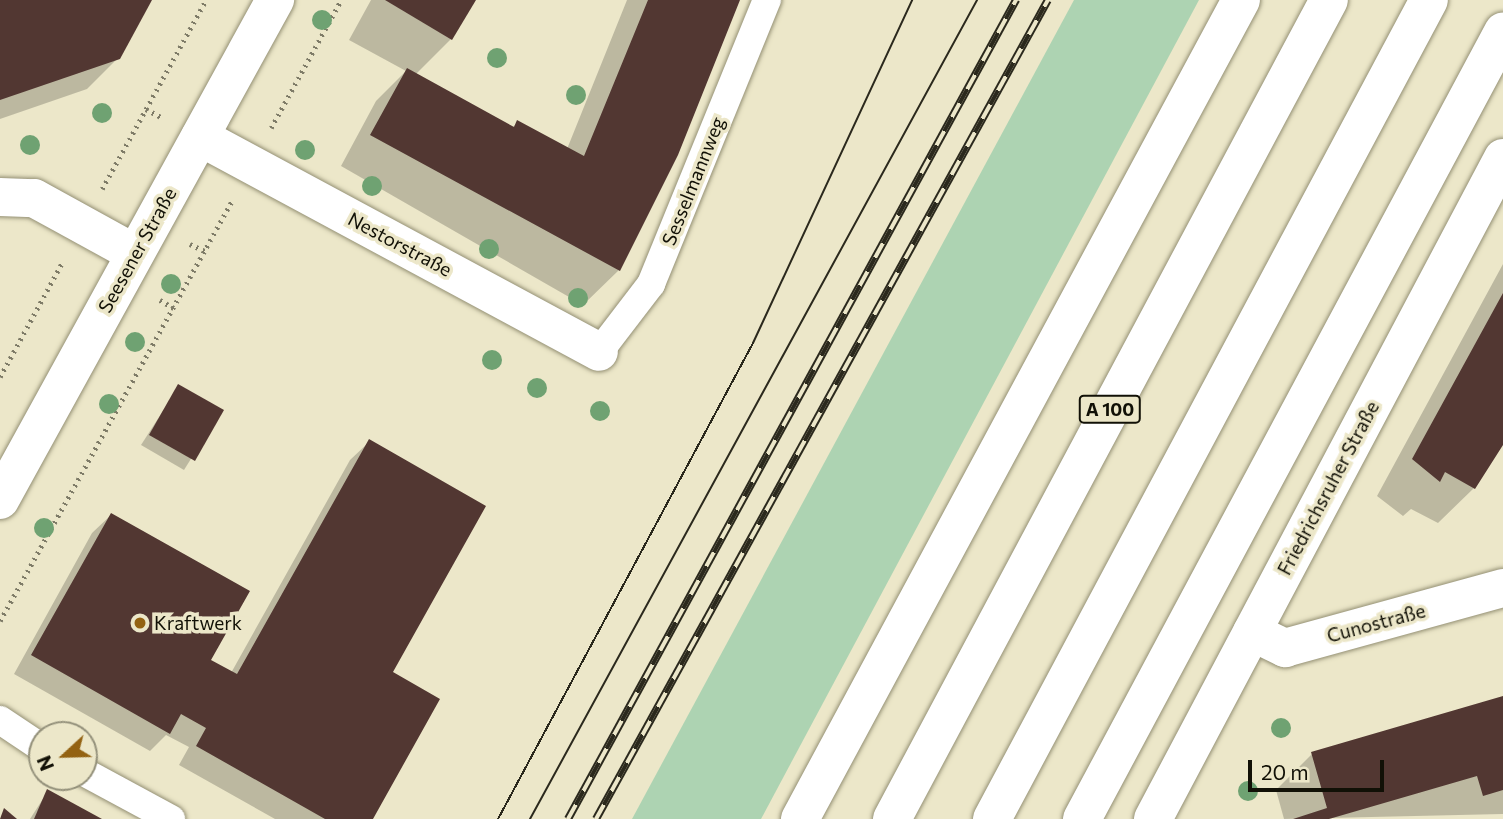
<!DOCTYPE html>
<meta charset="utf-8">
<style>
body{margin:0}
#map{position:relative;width:1503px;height:819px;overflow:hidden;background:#ece7c9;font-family:Commissioner,sans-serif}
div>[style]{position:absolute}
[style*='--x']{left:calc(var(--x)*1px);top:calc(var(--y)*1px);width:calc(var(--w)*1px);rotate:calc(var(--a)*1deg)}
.green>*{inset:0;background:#add3b2}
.shadow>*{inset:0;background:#0003}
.building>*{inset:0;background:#523732}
.path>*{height:4.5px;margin-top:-2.25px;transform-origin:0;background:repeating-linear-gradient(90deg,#7e7b67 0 2px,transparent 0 7px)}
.roads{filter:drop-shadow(0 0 2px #949074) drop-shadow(0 0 2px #949074)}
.lane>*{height:28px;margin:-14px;padding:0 14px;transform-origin:14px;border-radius:14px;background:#fff}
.street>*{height:38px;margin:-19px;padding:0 19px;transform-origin:19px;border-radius:19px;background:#fff}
.secondary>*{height:38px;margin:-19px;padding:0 19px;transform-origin:19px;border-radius:19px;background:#fff}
.highway>*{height:38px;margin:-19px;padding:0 19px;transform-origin:19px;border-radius:19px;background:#fff}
.tram>*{height:2px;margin:-1px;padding:0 1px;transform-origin:1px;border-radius:1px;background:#2b291d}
.rail>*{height:8px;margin-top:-4px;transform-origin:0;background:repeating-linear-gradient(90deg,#ece7c9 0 16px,#2b291d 0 32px);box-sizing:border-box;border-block:2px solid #2b291d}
.trees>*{width:20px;height:20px;margin:-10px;border-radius:50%;background:#6fa272}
.dots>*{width:19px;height:19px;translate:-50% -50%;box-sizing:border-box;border:4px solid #ece7c9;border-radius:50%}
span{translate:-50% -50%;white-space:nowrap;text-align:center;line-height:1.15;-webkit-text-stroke:7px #ece7c9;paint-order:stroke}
.shield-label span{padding:2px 5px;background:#ece7c9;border:2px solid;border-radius:5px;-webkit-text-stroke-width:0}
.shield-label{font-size:18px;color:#111006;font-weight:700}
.street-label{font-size:19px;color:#111006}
.poi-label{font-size:19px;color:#111006}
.left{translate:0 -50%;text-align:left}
.north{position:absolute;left:28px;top:721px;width:70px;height:70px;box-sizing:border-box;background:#ece7c9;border:2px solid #94917b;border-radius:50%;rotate:248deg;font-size:19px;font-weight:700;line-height:28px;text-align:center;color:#111006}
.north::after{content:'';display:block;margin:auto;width:24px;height:32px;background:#936212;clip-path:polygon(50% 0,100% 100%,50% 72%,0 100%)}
.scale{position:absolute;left:1248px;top:760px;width:136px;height:32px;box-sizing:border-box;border:4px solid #111006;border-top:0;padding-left:9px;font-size:21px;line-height:24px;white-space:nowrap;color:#111006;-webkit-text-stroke:5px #ece7c9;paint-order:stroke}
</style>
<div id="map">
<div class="green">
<i style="clip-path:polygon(1074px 0,1199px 0,761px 819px,632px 819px)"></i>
</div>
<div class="shadow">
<i style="clip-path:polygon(0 0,150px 0,118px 58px,87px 89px,0 119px)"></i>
<i style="clip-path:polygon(371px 0,474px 0,451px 39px,415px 75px,512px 128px,518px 122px,567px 149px,627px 0,738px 0,619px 270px,583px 305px,341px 166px,376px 101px,406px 71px,349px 40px)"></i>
<i style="clip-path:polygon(1503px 264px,1503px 434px,1474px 488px,1438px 523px,1411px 509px,1403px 516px,1377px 496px)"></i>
<i style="clip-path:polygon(179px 386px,221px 411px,184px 470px,141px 445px)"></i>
<i style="clip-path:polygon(369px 442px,390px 673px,371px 819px,275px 819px,179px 765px,189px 747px,166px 735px,150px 751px,14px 674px,92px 533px,111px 515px,209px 660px,231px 673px,350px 460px)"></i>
<i style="clip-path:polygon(1503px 698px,1503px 814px,1284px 819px,1276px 790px,1312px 754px)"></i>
<i style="clip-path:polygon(48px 791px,98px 819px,30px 819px)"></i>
</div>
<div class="building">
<i style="clip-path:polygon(0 0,152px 0,120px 59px,0 100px)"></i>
<i style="clip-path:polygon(385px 0,476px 0,452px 40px)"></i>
<i style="clip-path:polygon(648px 0,740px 0,678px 155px,620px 271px,370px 135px,407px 68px,514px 127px,517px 120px,584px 156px)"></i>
<i style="clip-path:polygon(1503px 293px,1503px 445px,1475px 489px,1445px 472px,1440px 482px,1412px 459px)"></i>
<i style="clip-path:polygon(178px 384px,224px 410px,195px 461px,149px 435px)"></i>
<i style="clip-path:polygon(369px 439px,486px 506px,393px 672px,440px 699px,373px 819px,325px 819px,196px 746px,206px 728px,181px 714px,170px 734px,31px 655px,111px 513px,250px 591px,211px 660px,237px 674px)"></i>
<i style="clip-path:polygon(1503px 696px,1503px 790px,1483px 796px,1477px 776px,1329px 819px,1293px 819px,1327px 808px,1311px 752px)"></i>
<i style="clip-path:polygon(47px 789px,102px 819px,34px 819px)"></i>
<i style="clip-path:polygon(4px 808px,17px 819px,0 819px)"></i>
</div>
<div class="path">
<i style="--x:146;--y:109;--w:17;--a:28"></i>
<i style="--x:271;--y:128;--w:146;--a:-61.3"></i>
<i style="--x:102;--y:189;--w:216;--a:-61.2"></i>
<i style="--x:190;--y:244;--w:17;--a:25"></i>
<i style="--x:160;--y:300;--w:16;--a:30"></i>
<i style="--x:0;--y:377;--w:132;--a:-61.5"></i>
<i style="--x:0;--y:621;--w:480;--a:-61.1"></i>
</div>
<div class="roads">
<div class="lane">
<i style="--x:599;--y:352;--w:86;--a:-52.6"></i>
<i style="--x:651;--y:284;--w:307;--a:-67.8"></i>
<i style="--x:0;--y:720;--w:50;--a:33.7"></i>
<i style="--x:84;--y:772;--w:99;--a:28.4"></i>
</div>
<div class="street">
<i style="--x:200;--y:137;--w:453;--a:28.3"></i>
<i style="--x:0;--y:197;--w:34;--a:2"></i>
<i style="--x:34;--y:198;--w:114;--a:28.8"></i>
<i style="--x:1252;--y:632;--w:37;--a:26"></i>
<i style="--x:1285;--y:648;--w:226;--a:-15.4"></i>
<i style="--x:1153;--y:819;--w:748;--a:-62.1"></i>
</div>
<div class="secondary">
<i style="--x:0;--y:500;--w:571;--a:-61.19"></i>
</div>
<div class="highway">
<i style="--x:800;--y:819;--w:930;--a:-61.7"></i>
<i style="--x:892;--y:819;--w:928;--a:-61.92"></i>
<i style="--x:992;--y:819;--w:928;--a:-61.92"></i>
<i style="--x:1082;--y:819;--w:893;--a:-61.86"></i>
</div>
</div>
<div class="tram">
<i style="--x:498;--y:819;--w:540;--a:-61.82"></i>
<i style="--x:753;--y:343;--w:378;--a:-65.1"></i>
<i style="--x:530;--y:819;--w:933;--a:-61.37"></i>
</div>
<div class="rail">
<i style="--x:568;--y:819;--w:934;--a:-61.32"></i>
<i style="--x:596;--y:819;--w:935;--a:-61.11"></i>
</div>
<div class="trees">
<i style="left:322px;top:20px"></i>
<i style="left:497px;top:58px"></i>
<i style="left:576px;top:95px"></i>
<i style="left:102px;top:113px"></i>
<i style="left:30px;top:145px"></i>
<i style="left:305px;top:150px"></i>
<i style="left:372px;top:186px"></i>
<i style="left:489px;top:249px"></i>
<i style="left:171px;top:284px"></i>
<i style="left:578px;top:298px"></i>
<i style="left:135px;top:342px"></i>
<i style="left:492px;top:360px"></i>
<i style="left:537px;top:388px"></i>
<i style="left:109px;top:404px"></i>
<i style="left:600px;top:411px"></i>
<i style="left:44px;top:528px"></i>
<i style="left:1281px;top:728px"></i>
<i style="left:1248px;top:791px"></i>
</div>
<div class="dots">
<i style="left:140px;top:623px;background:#936212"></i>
</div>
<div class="shield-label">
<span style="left:1110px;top:409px">A 100</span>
</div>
<div class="street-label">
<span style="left:693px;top:181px;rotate:-68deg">Sesselmannweg</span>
<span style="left:400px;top:244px;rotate:28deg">Nestorstraße</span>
<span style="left:137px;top:250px;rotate:-61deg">Seesener Straße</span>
<span style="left:1328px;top:488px;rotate:-62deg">Friedrichsruher Straße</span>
<span style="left:1376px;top:623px;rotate:-15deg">Cunostraße</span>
</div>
<div class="poi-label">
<span class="left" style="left:154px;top:623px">Kraftwerk</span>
</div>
<div class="north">N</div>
<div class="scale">20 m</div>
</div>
